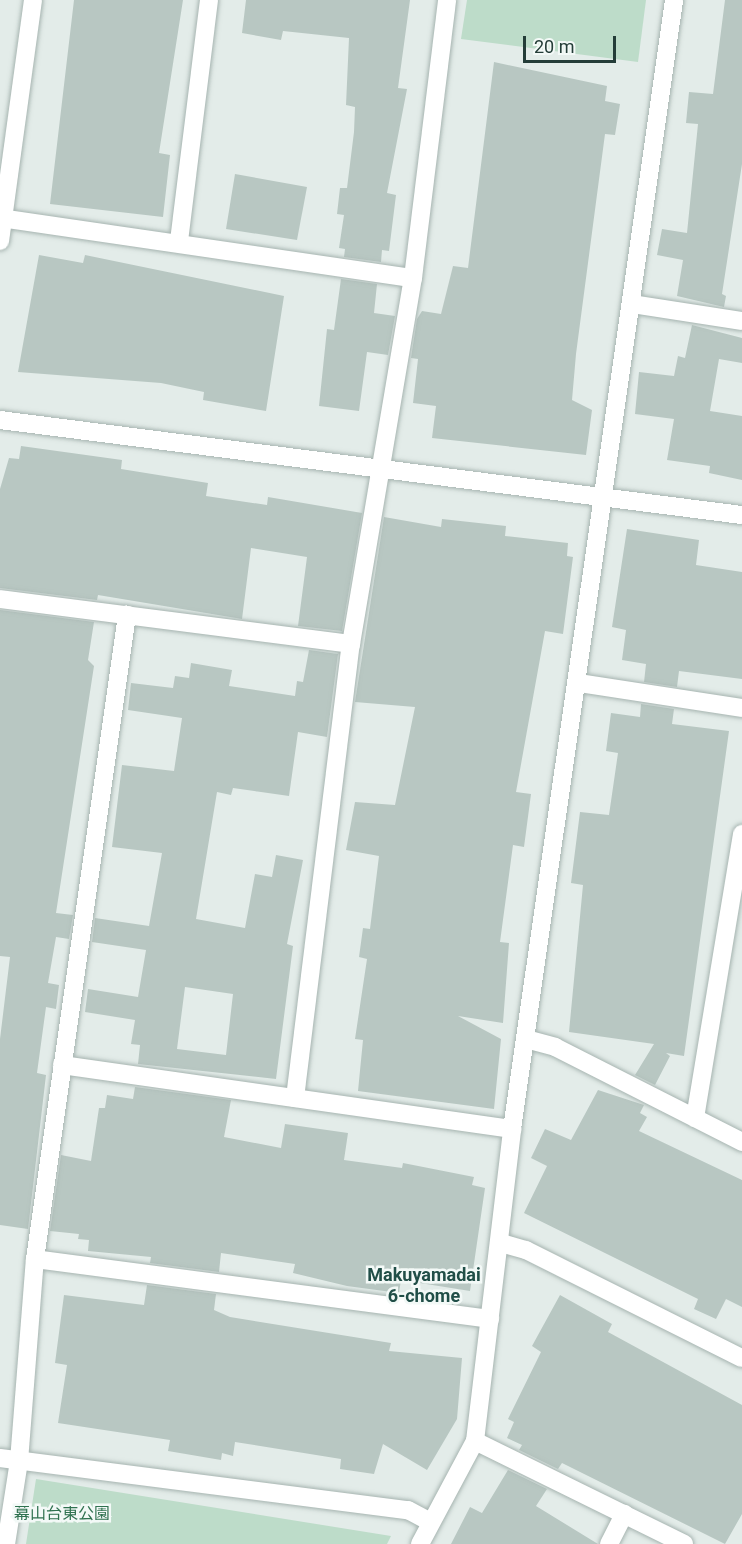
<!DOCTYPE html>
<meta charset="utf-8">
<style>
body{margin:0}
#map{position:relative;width:742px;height:1544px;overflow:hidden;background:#e3ece9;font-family:Roboto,"Noto Sans JP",sans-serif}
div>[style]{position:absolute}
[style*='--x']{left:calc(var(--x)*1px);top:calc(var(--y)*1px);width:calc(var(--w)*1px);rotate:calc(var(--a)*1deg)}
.green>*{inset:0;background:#bddcc9}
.building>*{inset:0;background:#b8c7c2}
.roads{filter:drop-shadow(0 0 2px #a6b4b0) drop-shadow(0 0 2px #a6b4b0)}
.minor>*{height:18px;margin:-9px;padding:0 9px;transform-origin:9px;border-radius:9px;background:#fff}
.tertiary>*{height:18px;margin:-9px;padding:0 9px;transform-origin:9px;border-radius:9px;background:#fff}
span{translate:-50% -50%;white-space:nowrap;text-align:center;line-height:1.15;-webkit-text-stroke:5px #f3f9f7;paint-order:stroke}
.park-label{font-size:16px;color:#307250}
.neighbourhood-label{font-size:18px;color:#204e47;font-weight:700}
.scale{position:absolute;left:523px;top:36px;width:93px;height:27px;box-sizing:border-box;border:3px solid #243d38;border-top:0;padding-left:8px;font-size:18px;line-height:21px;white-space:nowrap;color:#243d38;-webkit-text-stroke:4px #f3f9f7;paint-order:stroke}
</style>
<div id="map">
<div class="green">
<i style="clip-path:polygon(467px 0,646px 0,638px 62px,461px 39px)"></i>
<i style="clip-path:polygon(36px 1479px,391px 1536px,387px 1544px,26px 1544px)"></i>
</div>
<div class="building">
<i style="clip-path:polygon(74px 0,183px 0,159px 153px,170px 155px,163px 217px,50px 204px)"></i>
<i style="clip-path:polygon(246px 0,410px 0,398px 88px,407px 89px,387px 193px,396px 195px,389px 251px,382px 250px,381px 262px,344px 257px,345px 249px,339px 248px,344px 215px,337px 214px,340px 188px,347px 188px,354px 132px,355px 107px,346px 105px,349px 38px,283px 31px,281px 40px,242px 33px)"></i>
<i style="clip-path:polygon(725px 0,742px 0,742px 164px,722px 294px,726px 296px,724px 307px,677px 296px,683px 260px,657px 255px,662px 229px,687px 233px,698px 124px,686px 123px,689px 92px,713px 94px)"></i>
<i style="clip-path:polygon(494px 62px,607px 86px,605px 101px,620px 104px,615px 135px,605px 134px,576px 354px,572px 400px,592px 410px,586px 455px,432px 438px,436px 406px,413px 403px,418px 359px,411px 358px,417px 319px,422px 311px,441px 314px,453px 266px,468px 268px)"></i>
<i style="clip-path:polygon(235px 174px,307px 187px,297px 240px,226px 229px)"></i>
<i style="clip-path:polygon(39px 255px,83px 263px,85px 255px,284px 296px,266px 411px,203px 400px,204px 392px,161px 383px,18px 372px)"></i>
<i style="clip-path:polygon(341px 279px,377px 284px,374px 313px,395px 316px,388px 355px,367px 352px,359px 411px,319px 406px,327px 329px,334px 330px)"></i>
<i style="clip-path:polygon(692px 325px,742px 338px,742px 363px,719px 359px,710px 411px,742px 416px,742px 480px,709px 473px,710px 466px,667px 460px,674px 419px,635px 414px,639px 372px,674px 376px,678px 356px,685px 358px)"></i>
<i style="clip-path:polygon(21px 446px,122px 460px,121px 469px,208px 483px,206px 496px,267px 505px,268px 497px,362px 513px,342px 631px,298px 626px,307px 557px,251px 548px,242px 619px,98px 595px,97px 600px,0 588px,0 489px,9px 458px,19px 459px)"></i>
<i style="clip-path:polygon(384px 517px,441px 527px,442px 519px,506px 526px,505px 536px,568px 543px,567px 556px,573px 557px,563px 634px,545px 631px,516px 792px,531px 794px,524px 847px,513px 845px,500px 942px,509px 943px,503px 1023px,458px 1016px,501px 1039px,494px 1109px,358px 1091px,363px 1040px,355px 1039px,367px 959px,359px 957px,363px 928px,370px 929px,379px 856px,346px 850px,355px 802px,395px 805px,415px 707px,355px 702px)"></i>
<i style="clip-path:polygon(627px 529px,699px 540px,696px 565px,742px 572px,742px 679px,679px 671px,677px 687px,644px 682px,646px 664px,622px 660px,626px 630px,612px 627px)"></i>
<i style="clip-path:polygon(0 610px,94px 622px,88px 660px,94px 666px,56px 913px,73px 915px,69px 939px,56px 937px,48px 983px,59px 985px,56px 1009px,46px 1007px,37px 1073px,46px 1075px,28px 1229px,0 1225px,0 1039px,10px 957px,0 956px)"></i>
<i style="clip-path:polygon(evenodd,309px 650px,338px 654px,327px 737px,298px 732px,289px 796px,233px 788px,231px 795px,217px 792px,196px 919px,245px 928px,255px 874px,272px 877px,276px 855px,303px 860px,287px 944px,293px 946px,276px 1079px,138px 1064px,140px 1045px,131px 1044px,135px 1020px,85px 1012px,88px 989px,138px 997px,146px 950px,92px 942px,95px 918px,149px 926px,162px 853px,112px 847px,122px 765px,174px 771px,182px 718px,128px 710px,131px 683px,173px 688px,175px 676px,189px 678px,191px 663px,232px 670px,229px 686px,295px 696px,297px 681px,303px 682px,309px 650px,185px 987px,233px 994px,226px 1055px,177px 1049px,185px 987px)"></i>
<i style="clip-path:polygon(641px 704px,674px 709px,672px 724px,729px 731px,684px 1056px,666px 1053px,670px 1056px,655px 1085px,635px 1075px,654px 1044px,569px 1032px,583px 885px,571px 883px,580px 812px,609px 815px,618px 753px,606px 751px,611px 713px,640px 717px)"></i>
<i style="clip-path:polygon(135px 1087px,231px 1100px,224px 1137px,281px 1148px,285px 1124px,348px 1133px,344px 1160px,402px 1168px,403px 1163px,474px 1177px,472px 1185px,485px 1188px,470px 1291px,401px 1280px,399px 1293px,347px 1286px,293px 1273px,295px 1264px,221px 1253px,219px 1272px,150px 1263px,151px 1257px,88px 1251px,89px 1240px,78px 1239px,79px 1234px,50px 1231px,61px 1155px,91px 1161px,99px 1108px,105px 1108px,107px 1095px,133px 1099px)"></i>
<i style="clip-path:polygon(598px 1090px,644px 1105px,640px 1113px,647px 1117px,639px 1131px,742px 1180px,742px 1307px,726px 1299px,716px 1319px,694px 1309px,698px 1299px,524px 1213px,547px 1166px,531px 1158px,545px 1129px,571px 1140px)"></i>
<i style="clip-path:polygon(147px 1285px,216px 1294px,214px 1310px,230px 1317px,391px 1343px,389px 1351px,462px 1358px,457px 1419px,427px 1470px,383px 1444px,374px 1474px,340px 1469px,341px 1459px,235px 1442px,233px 1456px,222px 1453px,221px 1460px,168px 1451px,170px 1440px,58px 1423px,67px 1365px,55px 1363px,64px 1295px,144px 1305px)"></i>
<i style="clip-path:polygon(560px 1295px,612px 1324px,608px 1332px,742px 1405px,742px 1514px,725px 1544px,562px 1463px,558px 1469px,519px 1450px,522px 1445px,507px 1438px,514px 1422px,508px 1419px,541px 1352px,532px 1346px)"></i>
<i style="clip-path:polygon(508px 1470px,547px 1489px,536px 1506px,598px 1544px,451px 1544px,470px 1507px,482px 1513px)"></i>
</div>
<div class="roads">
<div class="minor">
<i style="--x:0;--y:218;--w:417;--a:8.3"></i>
<i style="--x:0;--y:241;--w:243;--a:-82.2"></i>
<i style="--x:179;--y:241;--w:243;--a:-82.9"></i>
<i style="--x:632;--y:304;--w:111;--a:8.8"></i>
<i style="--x:0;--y:420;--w:748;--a:7.3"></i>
<i style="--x:0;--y:599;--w:354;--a:7.3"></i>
<i style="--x:579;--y:683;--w:165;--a:8.7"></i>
<i style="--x:526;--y:1039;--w:30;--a:15"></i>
<i style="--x:555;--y:1047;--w:210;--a:26.9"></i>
<i style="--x:62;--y:1065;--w:455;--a:8.1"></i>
<i style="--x:295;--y:1098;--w:457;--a:-83"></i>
<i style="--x:351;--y:644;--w:371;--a:-80.4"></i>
<i style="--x:413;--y:278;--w:280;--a:-83"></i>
<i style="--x:695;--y:1118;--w:288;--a:-80.6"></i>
<i style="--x:35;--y:1259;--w:459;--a:7.5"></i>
<i style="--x:475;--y:1441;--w:233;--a:26.2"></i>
<i style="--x:0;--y:1458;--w:411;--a:7.3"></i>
<i style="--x:408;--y:1510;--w:26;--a:28"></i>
<i style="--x:6;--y:1544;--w:84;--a:-81.1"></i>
<i style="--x:19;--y:1461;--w:203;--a:-85.5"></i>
<i style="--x:35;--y:1259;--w:651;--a:-81.87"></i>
<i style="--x:420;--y:1544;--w:117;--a:-61.9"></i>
<i style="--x:475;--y:1441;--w:314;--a:-83.2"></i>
<i style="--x:512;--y:1129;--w:1141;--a:-81.83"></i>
<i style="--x:609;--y:1544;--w:34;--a:-63"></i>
</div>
<div class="tertiary">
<i style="--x:501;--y:1243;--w:26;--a:16"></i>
<i style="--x:526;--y:1250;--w:241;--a:26.6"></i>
</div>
</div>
<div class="park-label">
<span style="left:62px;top:1514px">幕山台東公園</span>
</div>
<div class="neighbourhood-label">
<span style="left:424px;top:1286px">Makuyamadai<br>6-chome</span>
</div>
<div class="scale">20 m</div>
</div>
